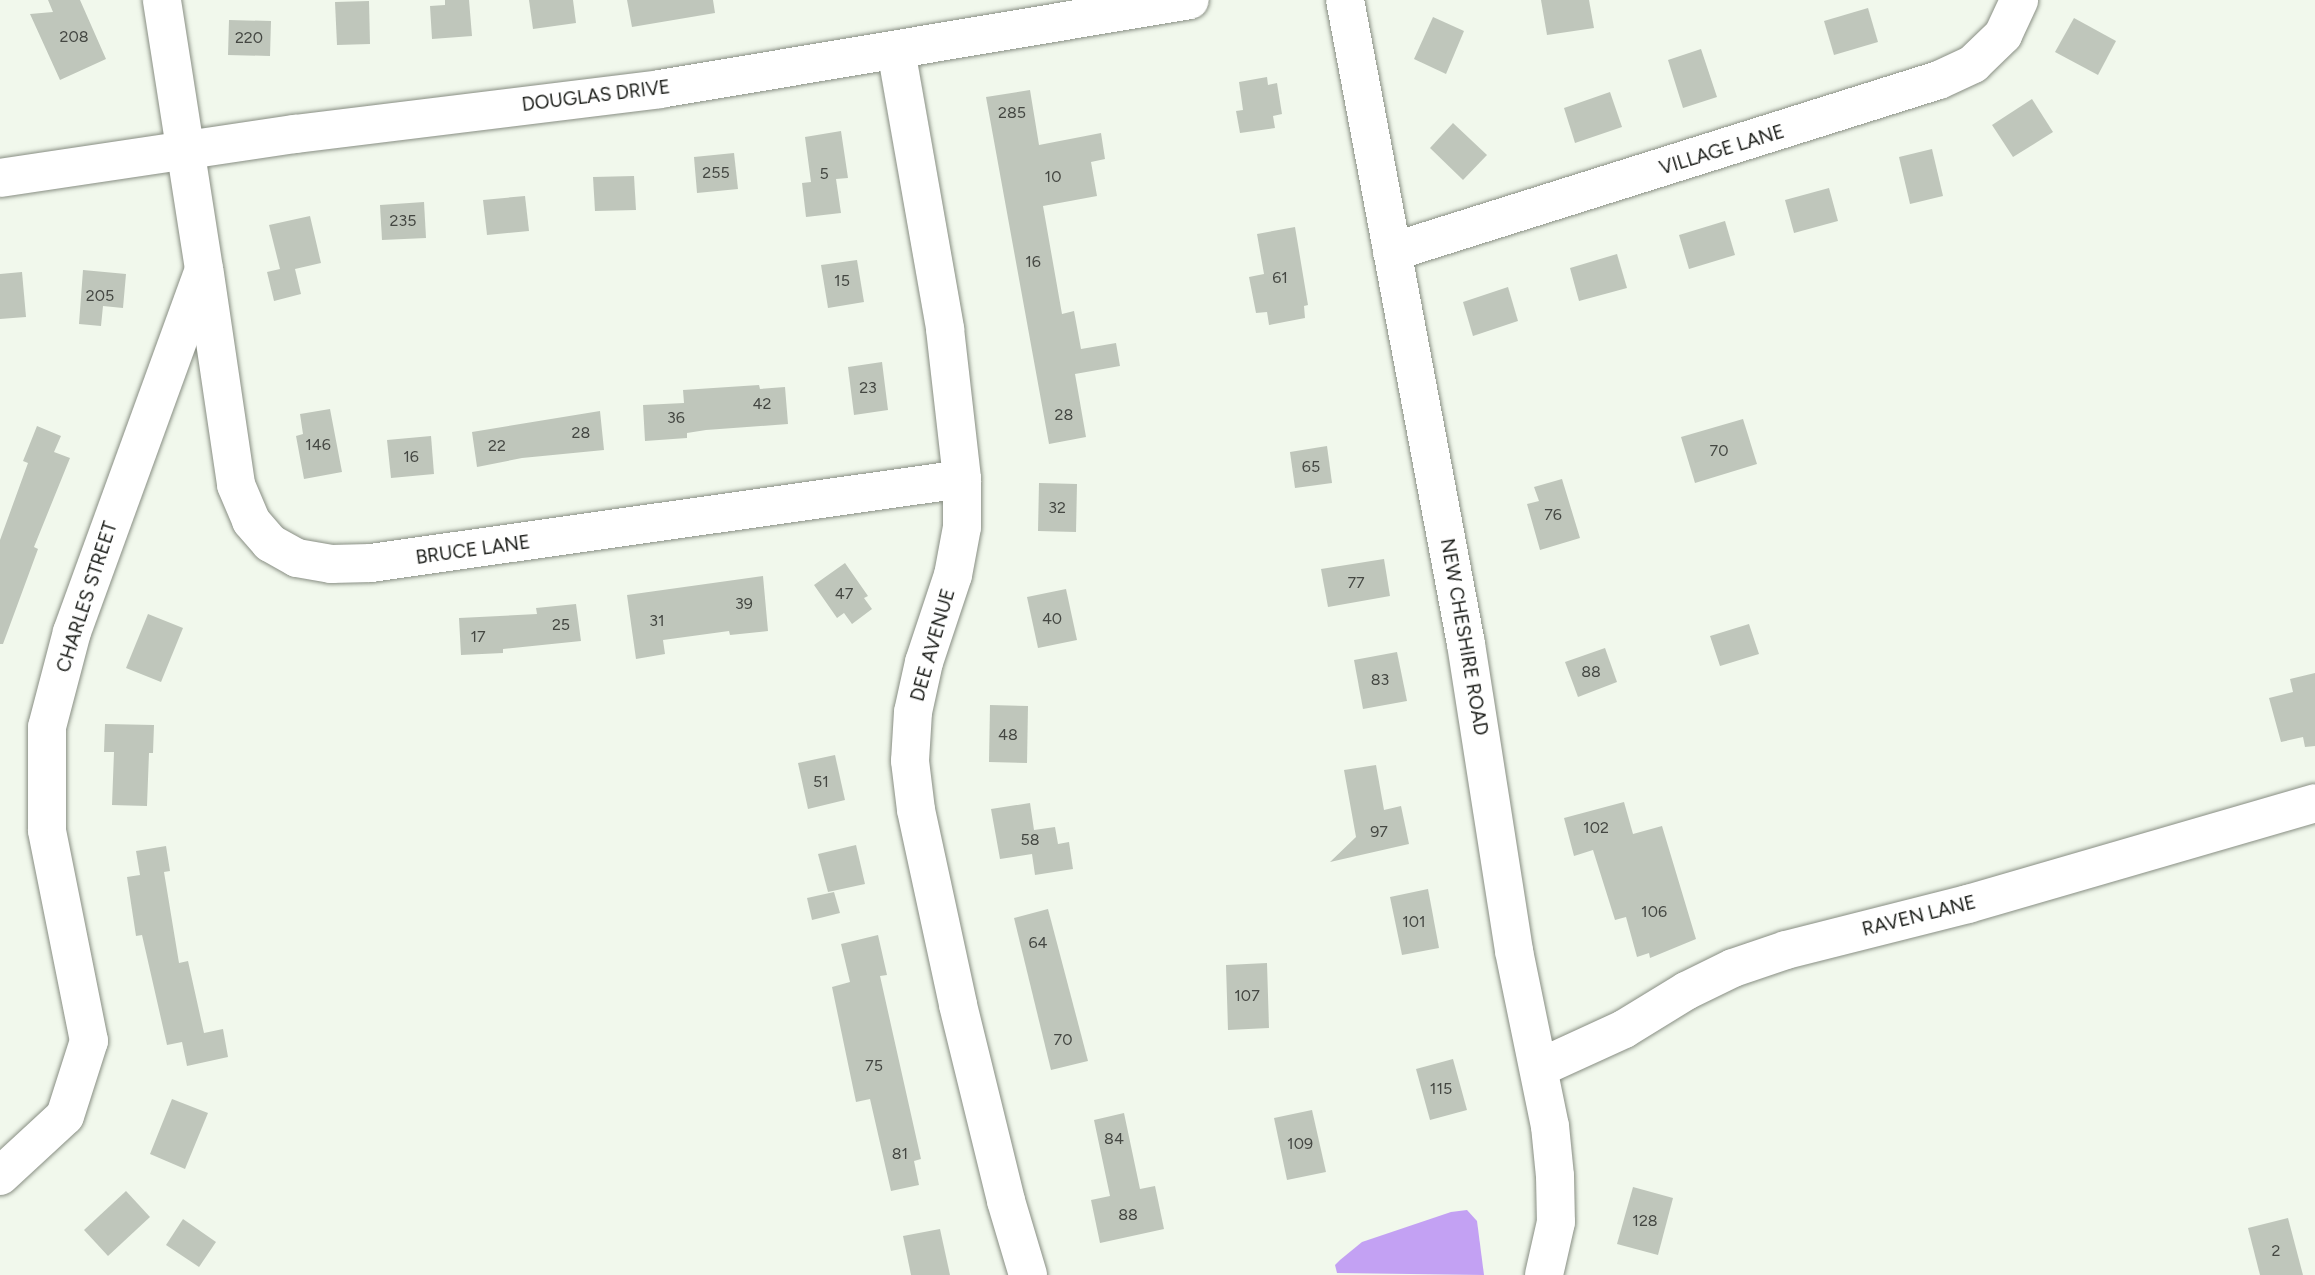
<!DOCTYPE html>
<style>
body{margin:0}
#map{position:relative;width:2315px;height:1275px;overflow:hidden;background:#f1f8ec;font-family:Figtree,sans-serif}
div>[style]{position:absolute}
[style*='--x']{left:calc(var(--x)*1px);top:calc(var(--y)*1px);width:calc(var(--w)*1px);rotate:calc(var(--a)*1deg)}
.water>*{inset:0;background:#c3a1f3}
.building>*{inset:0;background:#bfc6bb}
.roads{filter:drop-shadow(0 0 2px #888e83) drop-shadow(0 0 2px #888e83)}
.minor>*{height:38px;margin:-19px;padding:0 19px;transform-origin:19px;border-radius:19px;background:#fff}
span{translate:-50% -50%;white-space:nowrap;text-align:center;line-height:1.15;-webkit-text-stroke:7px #fff;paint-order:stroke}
.number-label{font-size:16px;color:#444742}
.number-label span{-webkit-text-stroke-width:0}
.street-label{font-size:19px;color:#1b1d19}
</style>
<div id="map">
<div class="water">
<i style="clip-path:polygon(1467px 1210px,1477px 1221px,1484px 1275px,1337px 1273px,1335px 1265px,1340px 1260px,1362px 1242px,1451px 1212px)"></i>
</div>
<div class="building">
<i style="clip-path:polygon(48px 0,80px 0,106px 59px,60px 80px,30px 14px,53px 12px)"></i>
<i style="clip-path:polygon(445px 0,469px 0,472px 36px,432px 39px,430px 6px,445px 5px)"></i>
<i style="clip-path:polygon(529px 0,573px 0,576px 23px,533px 29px)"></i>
<i style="clip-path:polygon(627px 0,713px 0,715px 13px,632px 27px)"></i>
<i style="clip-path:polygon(1541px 0,1589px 0,1594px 28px,1547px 35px)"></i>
<i style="clip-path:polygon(369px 1px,370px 44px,337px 45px,335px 2px)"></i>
<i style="clip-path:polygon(1868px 8px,1878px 42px,1834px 55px,1824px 21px)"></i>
<i style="clip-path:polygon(1433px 17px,1464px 31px,1446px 74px,1414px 59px)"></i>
<i style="clip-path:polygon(2074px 18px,2116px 41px,2098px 75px,2055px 52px)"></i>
<i style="clip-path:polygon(229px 20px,271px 21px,270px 56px,228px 55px)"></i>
<i style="clip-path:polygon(1701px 49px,1717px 97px,1683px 108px,1668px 60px)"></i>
<i style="clip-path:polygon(1267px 77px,1268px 85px,1277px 83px,1282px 114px,1273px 116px,1275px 128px,1240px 133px,1236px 111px,1243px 110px,1239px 82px)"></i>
<i style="clip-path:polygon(1030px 90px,1039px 145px,1101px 133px,1105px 159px,1091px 162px,1097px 196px,1043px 206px,1062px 314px,1074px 311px,1081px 349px,1116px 343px,1120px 366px,1075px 374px,1086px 437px,1049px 444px,986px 97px)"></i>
<i style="clip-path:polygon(1610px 92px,1622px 127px,1575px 143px,1564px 108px)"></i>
<i style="clip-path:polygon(2032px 99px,2053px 132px,2013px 157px,1992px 125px)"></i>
<i style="clip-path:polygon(1453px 123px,1487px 155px,1463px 180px,1430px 148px)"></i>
<i style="clip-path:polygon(841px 131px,848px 178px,836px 179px,841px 213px,806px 217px,802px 183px,811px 182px,805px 137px)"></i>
<i style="clip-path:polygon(1932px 149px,1943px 196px,1910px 204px,1899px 157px)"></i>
<i style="clip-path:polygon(734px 153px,738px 189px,697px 193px,694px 157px)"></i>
<i style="clip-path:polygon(634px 176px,636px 210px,595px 211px,593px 177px)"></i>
<i style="clip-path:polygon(1829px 188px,1838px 221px,1794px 233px,1785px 200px)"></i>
<i style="clip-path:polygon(525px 196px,529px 231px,487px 235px,483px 200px)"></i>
<i style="clip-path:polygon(424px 202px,426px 238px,382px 240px,380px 205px)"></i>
<i style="clip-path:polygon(310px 216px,321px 263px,295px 269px,301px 294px,274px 301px,267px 272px,280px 269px,269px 225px)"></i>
<i style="clip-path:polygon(1725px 221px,1735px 255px,1689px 269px,1679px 235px)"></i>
<i style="clip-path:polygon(1295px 227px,1308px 305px,1304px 306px,1305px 318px,1269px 325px,1267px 312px,1256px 313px,1249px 277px,1264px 274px,1257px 234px)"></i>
<i style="clip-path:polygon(1617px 254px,1627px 288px,1579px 301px,1570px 268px)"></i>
<i style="clip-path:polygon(857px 260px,864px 302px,828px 308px,821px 265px)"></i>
<i style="clip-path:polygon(83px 270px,126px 274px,123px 308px,103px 306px,101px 326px,79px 324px)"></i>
<i style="clip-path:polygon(22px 272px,26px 317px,0 319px,0 274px)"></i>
<i style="clip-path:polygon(1508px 287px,1518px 321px,1473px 336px,1463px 302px)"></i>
<i style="clip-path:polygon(882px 362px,888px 410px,854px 415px,848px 367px)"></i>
<i style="clip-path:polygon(759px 385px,760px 389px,785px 387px,788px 424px,706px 430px,687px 433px,687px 438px,645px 441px,643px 405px,684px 403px,683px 390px)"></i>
<i style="clip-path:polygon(330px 409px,342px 472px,304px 479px,296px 436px,303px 434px,300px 414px)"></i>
<i style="clip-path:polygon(600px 411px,604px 450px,522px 458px,477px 467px,472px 432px)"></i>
<i style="clip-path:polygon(1743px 419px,1757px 464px,1695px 483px,1681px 437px)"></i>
<i style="clip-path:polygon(37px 426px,61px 436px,54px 452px,70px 458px,34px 547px,38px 549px,3px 644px,0 644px,0 540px,28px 463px,23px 461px)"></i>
<i style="clip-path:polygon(431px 436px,434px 474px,391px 478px,387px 440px)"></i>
<i style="clip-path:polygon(1327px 446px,1332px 483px,1295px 488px,1290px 452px)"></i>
<i style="clip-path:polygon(1562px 479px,1580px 538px,1540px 550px,1527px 504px,1539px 501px,1534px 487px)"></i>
<i style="clip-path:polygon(1039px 483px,1077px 484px,1076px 532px,1038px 531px)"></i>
<i style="clip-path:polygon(1384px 559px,1390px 596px,1328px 607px,1321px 569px)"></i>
<i style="clip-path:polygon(845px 563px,868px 596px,864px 598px,872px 609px,852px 624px,844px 613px,837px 618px,814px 585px)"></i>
<i style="clip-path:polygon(763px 576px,768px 631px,730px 635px,729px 631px,663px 640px,665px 654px,636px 659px,627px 595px)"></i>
<i style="clip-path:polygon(1066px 589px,1077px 640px,1038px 648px,1027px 597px)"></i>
<i style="clip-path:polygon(576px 604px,581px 641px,503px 649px,503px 653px,461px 655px,459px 618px,537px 614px,536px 608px)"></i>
<i style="clip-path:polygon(148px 614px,183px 628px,161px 682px,126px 668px)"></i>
<i style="clip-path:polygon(1749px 624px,1759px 654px,1720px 666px,1710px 636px)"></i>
<i style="clip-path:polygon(1605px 648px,1617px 682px,1578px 697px,1565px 662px)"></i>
<i style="clip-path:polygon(1397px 652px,1407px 701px,1363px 709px,1354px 660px)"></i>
<i style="clip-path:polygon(2315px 673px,2315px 746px,2305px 747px,2303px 737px,2281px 742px,2269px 698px,2293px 692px,2290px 679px)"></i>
<i style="clip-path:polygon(990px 705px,1028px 706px,1027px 763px,989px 762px)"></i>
<i style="clip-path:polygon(105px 724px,154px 725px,153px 753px,149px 753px,147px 806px,112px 805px,114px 752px,104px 752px)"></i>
<i style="clip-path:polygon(835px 755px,845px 800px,808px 809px,798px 763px)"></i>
<i style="clip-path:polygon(1376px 765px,1384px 810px,1401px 806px,1409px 844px,1330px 862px,1356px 837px,1344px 770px)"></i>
<i style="clip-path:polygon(1624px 802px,1633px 834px,1662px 826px,1696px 939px,1650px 958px,1649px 953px,1637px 957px,1626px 917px,1615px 920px,1593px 850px,1574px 856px,1564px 818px)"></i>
<i style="clip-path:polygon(1030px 803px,1034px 830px,1055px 827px,1058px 844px,1069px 842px,1073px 869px,1035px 875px,1032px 854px,1000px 859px,991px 809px)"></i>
<i style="clip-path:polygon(856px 845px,865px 884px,828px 892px,818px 854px)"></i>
<i style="clip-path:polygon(166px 846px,170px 871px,164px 872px,179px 963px,188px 961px,204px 1033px,223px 1029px,228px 1057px,187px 1066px,182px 1042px,167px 1045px,142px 935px,136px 936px,127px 877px,140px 875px,136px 851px)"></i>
<i style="clip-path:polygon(1428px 889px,1439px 948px,1402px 955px,1390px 897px)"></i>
<i style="clip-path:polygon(834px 892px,840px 913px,812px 920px,807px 898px)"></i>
<i style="clip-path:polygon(1048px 909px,1088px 1061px,1051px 1070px,1014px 918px)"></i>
<i style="clip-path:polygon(878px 935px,887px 975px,880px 976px,921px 1159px,914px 1161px,919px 1185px,891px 1191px,870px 1099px,856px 1102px,832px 987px,850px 982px,841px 944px)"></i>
<i style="clip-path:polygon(1267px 963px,1269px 1028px,1228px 1030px,1226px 965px)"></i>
<i style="clip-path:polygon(1453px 1059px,1467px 1110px,1430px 1120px,1416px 1069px)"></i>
<i style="clip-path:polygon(172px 1099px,208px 1113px,185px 1169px,150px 1154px)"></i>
<i style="clip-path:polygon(1312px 1110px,1326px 1172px,1287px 1180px,1274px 1118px)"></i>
<i style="clip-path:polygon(1124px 1113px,1140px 1189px,1155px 1186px,1164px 1229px,1100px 1243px,1091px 1200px,1110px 1196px,1094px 1120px)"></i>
<i style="clip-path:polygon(1633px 1187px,1673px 1198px,1658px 1255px,1617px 1244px)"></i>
<i style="clip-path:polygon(126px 1191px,150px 1217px,108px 1256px,84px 1230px)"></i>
<i style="clip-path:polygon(2288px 1218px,2303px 1275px,2260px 1275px,2248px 1228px)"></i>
<i style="clip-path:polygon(183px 1219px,216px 1242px,199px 1267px,166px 1245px)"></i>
<i style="clip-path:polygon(940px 1229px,950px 1275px,911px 1275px,903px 1236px)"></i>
</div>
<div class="roads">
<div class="minor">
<i style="--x:1345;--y:0;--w:655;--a:79.36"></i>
<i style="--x:1466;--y:644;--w:311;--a:81.1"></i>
<i style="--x:1514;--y:951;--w:179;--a:78.4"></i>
<i style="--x:1550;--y:1126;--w:50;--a:84.3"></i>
<i style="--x:1555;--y:1176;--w:46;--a:88.8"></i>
<i style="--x:1556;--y:1222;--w:54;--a:102.8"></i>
<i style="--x:896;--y:50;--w:283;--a:80"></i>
<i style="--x:945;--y:329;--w:151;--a:83.5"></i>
<i style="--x:962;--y:479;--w:48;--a:90"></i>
<i style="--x:962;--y:527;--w:49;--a:100.6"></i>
<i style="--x:953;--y:575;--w:92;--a:108.4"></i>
<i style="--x:924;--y:662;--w:51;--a:102.4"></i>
<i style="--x:913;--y:712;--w:49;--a:93.5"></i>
<i style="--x:910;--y:761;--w:49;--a:83"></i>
<i style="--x:916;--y:810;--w:199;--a:77.8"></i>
<i style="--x:958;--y:1005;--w:202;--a:76.2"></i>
<i style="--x:1006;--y:1201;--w:77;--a:73.4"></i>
<i style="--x:0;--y:178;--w:298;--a:-8.5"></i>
<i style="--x:295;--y:134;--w:368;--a:-7"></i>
<i style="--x:660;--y:89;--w:537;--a:-9.53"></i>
<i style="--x:1392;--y:252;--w:573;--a:-17.46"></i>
<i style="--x:1939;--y:80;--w:38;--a:-25"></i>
<i style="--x:1973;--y:64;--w:42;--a:-44"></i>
<i style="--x:2003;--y:35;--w:38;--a:-65"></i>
<i style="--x:205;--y:274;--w:213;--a:81.6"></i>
<i style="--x:236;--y:485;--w:39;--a:67"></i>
<i style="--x:251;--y:521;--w:29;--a:49"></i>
<i style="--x:270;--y:543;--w:31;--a:29"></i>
<i style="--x:297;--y:558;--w:35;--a:10"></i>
<i style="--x:331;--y:564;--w:40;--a:-1.4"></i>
<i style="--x:371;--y:563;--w:597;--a:-8.09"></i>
<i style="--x:1539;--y:1068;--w:94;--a:-24.6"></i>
<i style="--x:1624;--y:1029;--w:73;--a:-31.5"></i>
<i style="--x:1686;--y:991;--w:52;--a:-26.1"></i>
<i style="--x:1733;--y:968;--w:56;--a:-18.8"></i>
<i style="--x:1786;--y:950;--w:188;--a:-14.2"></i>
<i style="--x:1968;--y:904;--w:361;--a:-16.2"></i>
<i style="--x:0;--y:1176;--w:88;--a:-42.7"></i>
<i style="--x:65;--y:1116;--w:79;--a:-72.3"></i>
<i style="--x:89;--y:1041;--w:215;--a:-101.3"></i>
<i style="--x:47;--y:830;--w:103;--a:-90"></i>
<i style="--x:47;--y:727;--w:98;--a:-75.3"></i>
<i style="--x:72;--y:632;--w:386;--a:-70"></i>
<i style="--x:204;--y:269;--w:272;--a:-98.9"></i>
</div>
</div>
<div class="number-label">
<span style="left:74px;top:37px">208</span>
<span style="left:249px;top:38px">220</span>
<span style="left:1012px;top:113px">285</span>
<span style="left:716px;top:173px">255</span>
<span style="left:824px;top:174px">5</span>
<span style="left:1053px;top:177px">10</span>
<span style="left:403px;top:221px">235</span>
<span style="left:1033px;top:262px">16</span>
<span style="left:1280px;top:278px">61</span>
<span style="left:842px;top:281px">15</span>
<span style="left:100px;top:296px">205</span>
<span style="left:868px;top:388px">23</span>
<span style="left:762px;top:404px">42</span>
<span style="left:1064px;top:415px">28</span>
<span style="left:676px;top:418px">36</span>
<span style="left:581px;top:433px">28</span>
<span style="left:318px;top:445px">146</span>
<span style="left:497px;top:446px">22</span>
<span style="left:1719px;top:451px">70</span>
<span style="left:411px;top:457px">16</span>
<span style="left:1311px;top:467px">65</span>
<span style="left:1057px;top:508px">32</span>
<span style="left:1553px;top:515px">76</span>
<span style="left:1356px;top:583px">77</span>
<span style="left:844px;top:594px">47</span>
<span style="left:744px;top:604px">39</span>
<span style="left:1052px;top:619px">40</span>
<span style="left:657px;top:621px">31</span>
<span style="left:561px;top:625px">25</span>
<span style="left:478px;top:637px">17</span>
<span style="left:1591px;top:672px">88</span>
<span style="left:1380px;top:680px">83</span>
<span style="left:1008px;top:735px">48</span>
<span style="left:821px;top:782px">51</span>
<span style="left:1596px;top:828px">102</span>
<span style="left:1379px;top:832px">97</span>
<span style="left:1030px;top:840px">58</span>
<span style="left:1654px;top:912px">106</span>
<span style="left:1414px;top:922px">101</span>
<span style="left:1038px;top:943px">64</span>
<span style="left:1247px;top:996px">107</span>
<span style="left:1063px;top:1040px">70</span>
<span style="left:874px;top:1066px">75</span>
<span style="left:1441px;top:1089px">115</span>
<span style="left:1114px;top:1139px">84</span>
<span style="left:1300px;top:1144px">109</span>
<span style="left:900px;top:1154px">81</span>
<span style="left:1128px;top:1215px">88</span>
<span style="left:1645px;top:1221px">128</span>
<span style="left:2276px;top:1251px">2</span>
</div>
<div class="street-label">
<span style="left:596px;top:96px;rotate:-7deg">DOUGLAS DRIVE</span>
<span style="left:1722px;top:150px;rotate:-17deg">VILLAGE LANE</span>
<span style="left:473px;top:550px;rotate:-8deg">BRUCE LANE</span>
<span style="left:87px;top:597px;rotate:-72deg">CHARLES STREET</span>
<span style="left:1464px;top:637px;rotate:80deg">NEW CHESHIRE ROAD</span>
<span style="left:933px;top:645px;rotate:-74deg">DEE AVENUE</span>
<span style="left:1919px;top:916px;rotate:-14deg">RAVEN LANE</span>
</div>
</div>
